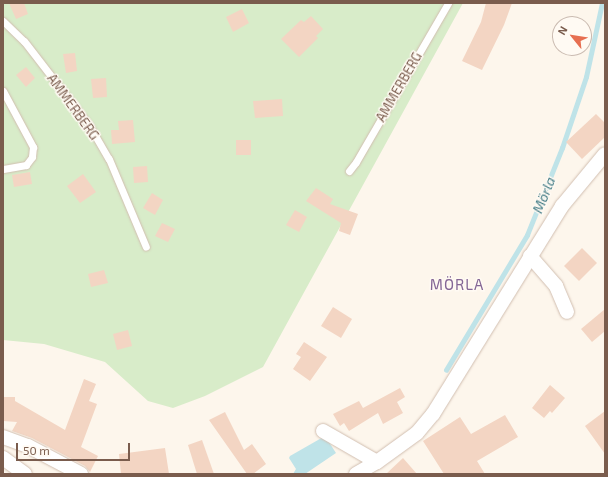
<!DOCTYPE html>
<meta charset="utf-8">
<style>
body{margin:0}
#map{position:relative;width:608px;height:477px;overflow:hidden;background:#fdf6ec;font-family:"Exo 2",sans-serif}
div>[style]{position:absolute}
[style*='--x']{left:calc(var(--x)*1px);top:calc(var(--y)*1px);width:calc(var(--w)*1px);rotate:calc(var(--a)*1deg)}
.green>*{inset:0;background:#d8ecc9}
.water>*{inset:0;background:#bfe3e8}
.stream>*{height:4.5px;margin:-2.25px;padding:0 2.25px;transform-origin:2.25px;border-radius:2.25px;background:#bfe3e8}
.building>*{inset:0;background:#f3d5c3}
.roads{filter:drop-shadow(0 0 1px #d1beb0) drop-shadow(0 0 1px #d1beb0)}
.service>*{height:7px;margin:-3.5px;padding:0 3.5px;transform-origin:3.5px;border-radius:3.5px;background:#fff}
.minor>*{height:14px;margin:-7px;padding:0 7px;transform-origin:7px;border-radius:7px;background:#fff}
span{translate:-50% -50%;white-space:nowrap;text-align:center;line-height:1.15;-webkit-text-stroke:3px #fffaf3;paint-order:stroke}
.street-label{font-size:13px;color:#7a5c4d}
.water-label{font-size:14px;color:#437c86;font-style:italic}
.quarter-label{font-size:15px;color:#846695;letter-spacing:1px}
.frame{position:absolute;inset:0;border:4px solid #7a5c4d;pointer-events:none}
.north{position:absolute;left:552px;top:16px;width:40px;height:40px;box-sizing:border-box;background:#fffaf3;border:1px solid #cabbb1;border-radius:50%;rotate:300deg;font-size:11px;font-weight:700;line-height:16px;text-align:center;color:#7a5c4d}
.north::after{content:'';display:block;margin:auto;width:14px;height:18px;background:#e76f51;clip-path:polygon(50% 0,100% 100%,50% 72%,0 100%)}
.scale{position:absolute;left:16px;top:443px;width:114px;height:18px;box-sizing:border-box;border:2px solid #7a5c4d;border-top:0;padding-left:5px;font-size:12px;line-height:14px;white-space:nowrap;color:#7a5c4d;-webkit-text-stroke:3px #fffaf3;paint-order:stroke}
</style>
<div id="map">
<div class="green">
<i style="clip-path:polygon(3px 3px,463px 3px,263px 367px,205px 396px,173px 408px,148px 401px,105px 362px,44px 344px,3px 340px)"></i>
</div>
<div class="water">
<i style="clip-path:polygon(325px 436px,336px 453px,305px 474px,293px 474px,296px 469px,289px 458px,290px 456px)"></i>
</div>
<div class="stream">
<i style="--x:446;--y:370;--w:157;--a:-59"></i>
<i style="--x:527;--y:235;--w:94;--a:-68.1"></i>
<i style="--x:562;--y:148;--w:75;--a:-71.3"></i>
<i style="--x:586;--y:77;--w:76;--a:-77.8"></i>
</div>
<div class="building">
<i style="clip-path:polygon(9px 3px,24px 3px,28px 14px,16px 19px)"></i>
<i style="clip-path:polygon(486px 3px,512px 3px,504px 25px,482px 70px,462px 61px,481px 22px)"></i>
<i style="clip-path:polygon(242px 9px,249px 23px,233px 32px,226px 17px)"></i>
<i style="clip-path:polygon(311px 16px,323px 29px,316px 36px,318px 38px,299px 57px,281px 39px,301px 20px,304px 22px)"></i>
<i style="clip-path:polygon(75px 53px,77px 71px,66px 73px,63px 54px)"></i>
<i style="clip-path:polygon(26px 67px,35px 78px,26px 87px,16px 75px)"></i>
<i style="clip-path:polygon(106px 78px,107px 97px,93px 98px,91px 79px)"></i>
<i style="clip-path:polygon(282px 99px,283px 116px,255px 118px,253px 101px)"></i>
<i style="clip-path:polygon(596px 114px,605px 123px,605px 137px,582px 159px,566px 142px)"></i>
<i style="clip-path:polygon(133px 120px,135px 142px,112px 144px,111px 130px,119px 130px,118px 121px)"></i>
<i style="clip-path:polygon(236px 140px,251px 140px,251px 155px,236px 155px)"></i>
<i style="clip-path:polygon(147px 166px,148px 182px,134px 183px,133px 167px)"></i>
<i style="clip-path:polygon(30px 172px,32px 184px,14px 187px,12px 175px)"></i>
<i style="clip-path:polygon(83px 174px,96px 192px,80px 203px,67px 186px)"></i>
<i style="clip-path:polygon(316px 188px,333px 199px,330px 204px,358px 214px,350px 235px,339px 231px,341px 223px,306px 201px)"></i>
<i style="clip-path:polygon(152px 193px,163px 200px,155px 215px,143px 208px)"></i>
<i style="clip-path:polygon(295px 210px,307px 217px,299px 232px,286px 225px)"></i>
<i style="clip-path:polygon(162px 223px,175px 229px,168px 242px,155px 236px)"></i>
<i style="clip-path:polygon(582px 248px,597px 263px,579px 281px,564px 266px)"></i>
<i style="clip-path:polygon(104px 270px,108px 283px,91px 287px,88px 274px)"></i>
<i style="clip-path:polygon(333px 307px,352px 319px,341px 338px,321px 326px)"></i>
<i style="clip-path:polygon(605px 309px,605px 331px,592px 342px,581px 329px)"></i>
<i style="clip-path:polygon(128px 330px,132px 346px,117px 350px,113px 334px)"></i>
<i style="clip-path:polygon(304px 342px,327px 357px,310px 381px,293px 369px,301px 357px,296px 354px)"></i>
<i style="clip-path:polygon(84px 379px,96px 384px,89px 401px,97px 404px,81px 447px,98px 456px,90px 472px,85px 466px,32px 438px,12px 431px,17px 422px,3px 421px,3px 397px,15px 397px,15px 401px,65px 430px)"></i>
<i style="clip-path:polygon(550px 385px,565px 398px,552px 413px,550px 411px,544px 418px,532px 408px)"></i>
<i style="clip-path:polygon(400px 388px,405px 397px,397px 402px,403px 413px,383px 424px,378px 413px,349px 431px,344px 423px,340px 426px,333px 414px,359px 401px,363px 408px)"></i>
<i style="clip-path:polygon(605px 411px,605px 454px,585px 426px)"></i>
<i style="clip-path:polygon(225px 412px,244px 450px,252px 444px,266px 464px,253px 474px,247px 474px,209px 420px)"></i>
<i style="clip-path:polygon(505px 415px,518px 437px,477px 461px,485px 474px,444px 474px,423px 441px,460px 417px,471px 434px)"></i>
<i style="clip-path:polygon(202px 440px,214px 474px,197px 474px,188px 445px)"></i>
<i style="clip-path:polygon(165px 448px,169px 474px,121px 474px,119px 454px)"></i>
<i style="clip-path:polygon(403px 458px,417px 474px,386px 474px)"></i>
</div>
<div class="roads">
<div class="service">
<i style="--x:3;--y:21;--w:29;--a:44"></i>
<i style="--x:24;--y:41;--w:106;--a:52.3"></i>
<i style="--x:89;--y:125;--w:39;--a:60"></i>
<i style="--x:109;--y:159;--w:95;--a:67.2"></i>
<i style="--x:3;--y:91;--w:64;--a:61.8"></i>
<i style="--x:33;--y:147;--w:10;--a:96"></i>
<i style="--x:32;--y:157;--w:10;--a:127"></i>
<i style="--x:26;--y:165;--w:23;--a:170"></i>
<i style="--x:349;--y:171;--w:11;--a:-52"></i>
<i style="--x:356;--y:162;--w:184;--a:-59.9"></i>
</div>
<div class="minor">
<i style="--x:530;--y:256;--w:40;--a:49"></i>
<i style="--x:556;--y:286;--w:28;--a:67"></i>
<i style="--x:323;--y:431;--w:62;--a:29.9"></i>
<i style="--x:3;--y:437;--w:27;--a:20"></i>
<i style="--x:28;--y:446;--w:60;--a:27.8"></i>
<i style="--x:3;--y:458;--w:27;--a:36"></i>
<i style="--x:356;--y:474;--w:24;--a:-30"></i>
<i style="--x:377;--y:462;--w:49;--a:-35.9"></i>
<i style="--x:417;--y:433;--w:25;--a:-50"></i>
<i style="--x:433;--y:414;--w:245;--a:-58.2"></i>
<i style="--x:562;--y:206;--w:67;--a:-50.4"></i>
</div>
</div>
<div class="street-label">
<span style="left:399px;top:87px;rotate:-60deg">AMMERBERG</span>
<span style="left:73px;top:107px;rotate:54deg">AMMERBERG</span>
</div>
<div class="water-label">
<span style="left:544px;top:195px;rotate:-68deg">Mörla</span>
</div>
<div class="quarter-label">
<span style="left:457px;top:285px">MÖRLA</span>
</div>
<div class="frame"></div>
<div class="north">N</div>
<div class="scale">50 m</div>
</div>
